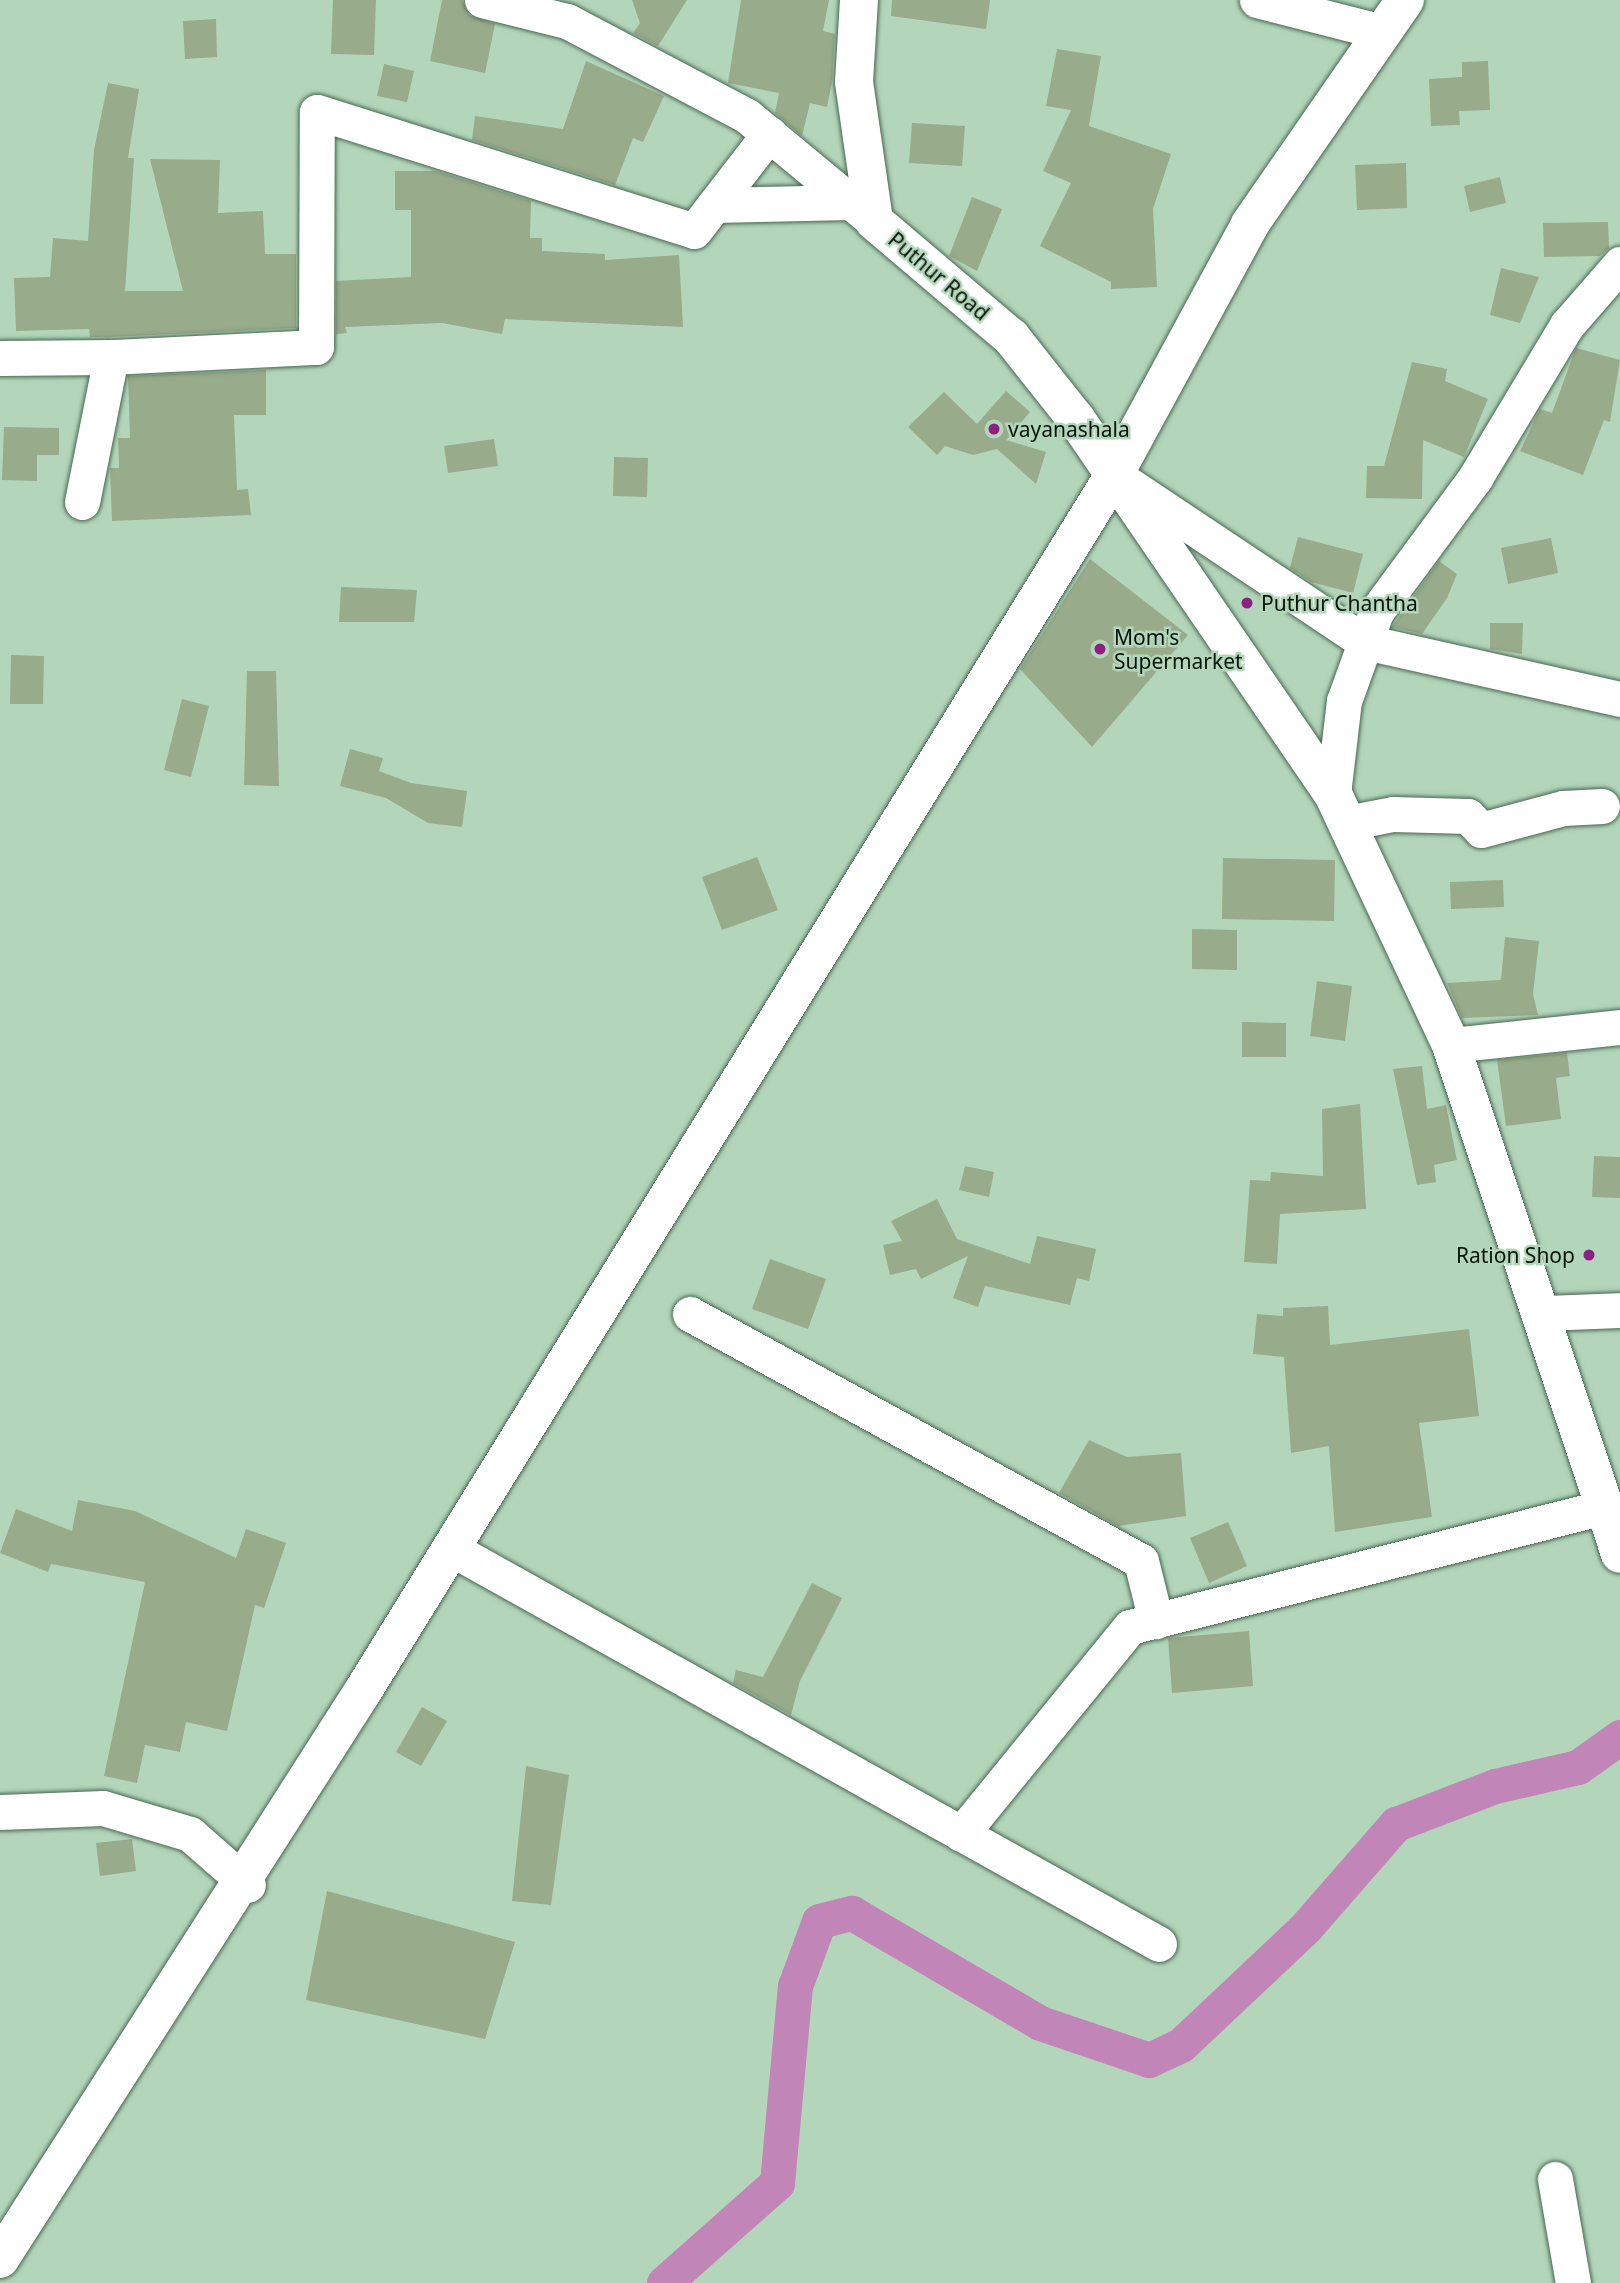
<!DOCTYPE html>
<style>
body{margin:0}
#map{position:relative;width:1620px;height:2283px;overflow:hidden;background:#b3d6bb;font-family:"Noto Sans",sans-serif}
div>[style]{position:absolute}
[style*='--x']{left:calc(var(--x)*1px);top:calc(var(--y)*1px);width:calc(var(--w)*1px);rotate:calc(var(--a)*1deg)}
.canal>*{height:35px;margin:-17.5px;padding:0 17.5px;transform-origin:17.5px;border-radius:17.5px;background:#c185b7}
.building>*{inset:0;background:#98ab8a}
.roads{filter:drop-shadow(0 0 2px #486750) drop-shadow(0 0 2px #486750)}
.minor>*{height:35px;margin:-17.5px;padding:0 17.5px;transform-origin:17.5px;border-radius:17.5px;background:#fff}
.tertiary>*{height:38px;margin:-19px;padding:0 19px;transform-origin:19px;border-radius:19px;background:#fff}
.secondary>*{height:38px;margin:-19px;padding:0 19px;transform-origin:19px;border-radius:19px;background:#fff}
.dots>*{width:19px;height:19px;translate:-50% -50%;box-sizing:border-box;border:4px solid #b3d6bb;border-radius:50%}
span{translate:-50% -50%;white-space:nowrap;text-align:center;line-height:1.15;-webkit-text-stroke:5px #b3d6bb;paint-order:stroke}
.street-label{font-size:21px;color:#07140b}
.poi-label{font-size:21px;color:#07140b}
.left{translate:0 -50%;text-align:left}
.right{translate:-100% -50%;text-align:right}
</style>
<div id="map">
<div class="canal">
<i style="--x:664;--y:2283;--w:151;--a:-41.5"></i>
<i style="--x:777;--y:2183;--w:198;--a:-84.8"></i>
<i style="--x:795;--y:1986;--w:69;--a:-69.7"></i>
<i style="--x:819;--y:1921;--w:34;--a:-14"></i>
<i style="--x:852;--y:1913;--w:218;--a:30.3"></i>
<i style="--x:1040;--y:2023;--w:115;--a:18.7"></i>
<i style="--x:1149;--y:2060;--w:35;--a:-25"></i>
<i style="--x:1181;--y:2045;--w:172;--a:-43.3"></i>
<i style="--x:1306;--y:1927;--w:137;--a:-48.9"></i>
<i style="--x:1396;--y:1824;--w:106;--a:-21"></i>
<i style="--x:1495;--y:1786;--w:85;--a:-12.9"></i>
<i style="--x:1578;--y:1767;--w:52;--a:-35.5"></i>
</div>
<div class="building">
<i style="clip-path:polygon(333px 0,376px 0,374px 55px,331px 54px)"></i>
<i style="clip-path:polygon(442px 0,462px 0,469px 15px,495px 24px,485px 73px,430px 61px)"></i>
<i style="clip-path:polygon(632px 0,687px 0,658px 46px,633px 33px,640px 23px)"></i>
<i style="clip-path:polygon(741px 0,829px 0,823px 31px,835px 34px,832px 82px,827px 107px,810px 103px,802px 136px,775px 113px,779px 93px,728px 83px)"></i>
<i style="clip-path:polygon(892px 0,990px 0,986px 29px,891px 16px)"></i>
<i style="clip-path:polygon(216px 19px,217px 57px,185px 59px,183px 21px)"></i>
<i style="clip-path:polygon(1057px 49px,1101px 56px,1089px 126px,1171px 154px,1153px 209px,1157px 287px,1111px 289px,1111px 282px,1040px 246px,1071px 183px,1043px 171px,1071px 110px,1046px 106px)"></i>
<i style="clip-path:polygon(586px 61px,664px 96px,643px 142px,633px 138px,615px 185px,472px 140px,475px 116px,563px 129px)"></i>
<i style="clip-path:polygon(1488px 61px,1490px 110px,1459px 111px,1460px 125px,1431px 126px,1429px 79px,1462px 77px,1462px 62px)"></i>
<i style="clip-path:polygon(384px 64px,414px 71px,407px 102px,377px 96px)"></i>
<i style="clip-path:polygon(108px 83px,139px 89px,128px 158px,134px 158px,125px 291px,183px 291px,150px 159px,220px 160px,218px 213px,263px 211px,265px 254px,296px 254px,296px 328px,110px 337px,90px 337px,89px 329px,16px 331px,14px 278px,50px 277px,53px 238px,88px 241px,94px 150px)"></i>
<i style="clip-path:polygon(912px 123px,965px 126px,962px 166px,909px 163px)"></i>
<i style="clip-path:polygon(1406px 163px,1407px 208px,1357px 210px,1355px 165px)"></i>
<i style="clip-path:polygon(395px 171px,436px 171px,531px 201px,530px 238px,542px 238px,542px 251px,605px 254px,605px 260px,679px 255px,683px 327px,505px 319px,502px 334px,442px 323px,345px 327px,347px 333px,336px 334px,336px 281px,411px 277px,411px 210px,395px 210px)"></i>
<i style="clip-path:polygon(1500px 177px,1506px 203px,1470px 212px,1464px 186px)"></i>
<i style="clip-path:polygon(972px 197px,1002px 209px,977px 271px,949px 256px)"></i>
<i style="clip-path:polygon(1608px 222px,1609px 248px,1600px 256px,1544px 257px,1543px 223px)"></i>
<i style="clip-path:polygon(1501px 268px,1539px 277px,1520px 323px,1490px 315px)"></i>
<i style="clip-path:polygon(1576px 348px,1620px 360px,1610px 422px,1604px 420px,1583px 475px,1520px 451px,1540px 409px,1552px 413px)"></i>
<i style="clip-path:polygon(1412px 362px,1447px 369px,1445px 381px,1488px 399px,1464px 457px,1423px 440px,1422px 499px,1366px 498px,1367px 466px,1384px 466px)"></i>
<i style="clip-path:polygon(266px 370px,266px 415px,234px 415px,237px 490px,248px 489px,251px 515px,112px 521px,110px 468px,119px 468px,118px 438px,130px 438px,128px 376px)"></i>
<i style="clip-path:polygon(1006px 391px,1030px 412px,1006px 440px,1046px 452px,1036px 484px,997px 449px,973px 455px,945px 446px,937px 455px,908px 427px,944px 392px,977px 424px)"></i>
<i style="clip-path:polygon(4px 427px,59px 428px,59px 455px,37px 455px,37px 481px,2px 480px)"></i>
<i style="clip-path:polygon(494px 439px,498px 466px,448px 473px,444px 446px)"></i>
<i style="clip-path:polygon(614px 457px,648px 458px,647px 497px,613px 496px)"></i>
<i style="clip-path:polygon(1298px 537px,1363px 554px,1353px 593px,1311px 582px,1290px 568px)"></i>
<i style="clip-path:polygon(1551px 538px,1558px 573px,1508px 584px,1501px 548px)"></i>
<i style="clip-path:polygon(1090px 559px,1188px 635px,1092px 747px,1020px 669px)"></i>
<i style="clip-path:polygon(1439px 561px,1457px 574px,1447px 598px,1422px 634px,1392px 627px)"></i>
<i style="clip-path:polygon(341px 587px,417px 590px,414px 622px,339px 622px)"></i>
<i style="clip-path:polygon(1490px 623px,1523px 623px,1522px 654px,1490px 649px)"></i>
<i style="clip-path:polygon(11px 655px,44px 656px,43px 704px,10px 704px)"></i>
<i style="clip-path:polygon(247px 671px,276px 671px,279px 786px,244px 785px)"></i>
<i style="clip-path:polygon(182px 699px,209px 706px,191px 777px,164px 770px)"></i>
<i style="clip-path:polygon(350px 749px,383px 758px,379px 771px,411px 783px,467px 791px,462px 827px,428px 823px,386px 798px,340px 786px)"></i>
<i style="clip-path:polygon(757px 857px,778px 910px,722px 930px,702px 877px)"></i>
<i style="clip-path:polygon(1223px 858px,1335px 860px,1334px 921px,1222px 919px)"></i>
<i style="clip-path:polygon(1503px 880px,1504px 907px,1451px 909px,1450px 882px)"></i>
<i style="clip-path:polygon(1192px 929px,1237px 930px,1237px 970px,1192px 969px)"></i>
<i style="clip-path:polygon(1505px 937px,1539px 941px,1533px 994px,1538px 1015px,1462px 1018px,1447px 983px,1501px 980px)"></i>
<i style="clip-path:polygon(1317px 981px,1352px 986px,1345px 1041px,1310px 1036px)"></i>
<i style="clip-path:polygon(1242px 1022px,1286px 1023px,1286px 1057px,1242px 1057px)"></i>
<i style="clip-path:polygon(1567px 1053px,1570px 1076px,1556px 1078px,1561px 1119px,1506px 1126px,1497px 1060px)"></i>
<i style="clip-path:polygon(1422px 1066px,1427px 1109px,1446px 1105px,1457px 1160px,1434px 1165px,1436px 1182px,1417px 1185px,1393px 1069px)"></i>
<i style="clip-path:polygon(1360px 1104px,1366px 1209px,1280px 1214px,1277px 1264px,1244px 1262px,1250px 1180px,1270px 1181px,1271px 1172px,1323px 1176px,1322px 1109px)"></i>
<i style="clip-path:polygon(1594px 1156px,1620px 1157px,1620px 1198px,1592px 1197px)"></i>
<i style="clip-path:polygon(965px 1166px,994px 1172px,989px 1197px,959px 1190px)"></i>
<i style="clip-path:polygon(937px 1199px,957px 1239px,1030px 1264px,1037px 1236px,1096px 1249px,1089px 1281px,1077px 1278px,1070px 1305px,985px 1286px,978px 1307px,953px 1298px,968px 1256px,921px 1279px,916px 1269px,890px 1275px,883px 1245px,902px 1241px,891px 1221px)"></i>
<i style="clip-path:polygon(770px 1259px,826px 1279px,808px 1329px,752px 1309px)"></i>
<i style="clip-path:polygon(1328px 1306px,1330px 1345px,1469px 1329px,1479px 1416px,1419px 1423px,1432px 1517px,1335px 1532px,1329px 1446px,1291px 1453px,1284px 1357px,1253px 1354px,1257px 1314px,1283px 1316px,1283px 1308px)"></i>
<i style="clip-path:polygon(1089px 1440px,1127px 1457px,1181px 1453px,1186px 1516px,1118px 1526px,1059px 1493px)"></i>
<i style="clip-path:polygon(78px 1500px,135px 1511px,236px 1558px,246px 1529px,286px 1543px,264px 1608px,255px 1605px,227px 1731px,186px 1722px,180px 1752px,145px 1745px,137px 1783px,104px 1776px,145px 1582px,51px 1564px,48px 1572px,0 1553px,16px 1509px,72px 1531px)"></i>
<i style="clip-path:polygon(1228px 1522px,1247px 1566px,1209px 1583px,1190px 1538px)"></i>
<i style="clip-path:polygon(812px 1583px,842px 1598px,800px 1681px,791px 1715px,733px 1683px,736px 1670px,763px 1677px)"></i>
<i style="clip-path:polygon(1249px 1631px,1253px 1686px,1172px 1693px,1168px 1638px)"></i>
<i style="clip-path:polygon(422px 1707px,447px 1721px,421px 1766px,396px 1752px)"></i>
<i style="clip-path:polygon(526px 1766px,569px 1775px,551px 1905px,512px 1901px)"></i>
<i style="clip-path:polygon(132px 1839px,136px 1871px,100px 1876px,96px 1843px)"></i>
<i style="clip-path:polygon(327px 1891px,515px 1942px,485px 2039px,306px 2000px)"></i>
</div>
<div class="roads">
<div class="minor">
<i style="--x:482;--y:0;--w:88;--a:13.9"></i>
<i style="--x:567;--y:21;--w:204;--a:27.8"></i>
<i style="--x:747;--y:116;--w:165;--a:39.6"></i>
<i style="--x:1257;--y:0;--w:130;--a:14.3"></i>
<i style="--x:714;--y:205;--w:137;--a:-1.3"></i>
<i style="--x:0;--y:358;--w:111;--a:-0.5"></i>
<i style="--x:1119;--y:478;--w:296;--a:33.7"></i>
<i style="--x:1365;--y:642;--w:261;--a:12.6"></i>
<i style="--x:82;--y:502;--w:148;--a:-78.7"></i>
<i style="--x:111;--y:357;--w:205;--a:-2.8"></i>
<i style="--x:316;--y:347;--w:235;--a:-89.8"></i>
<i style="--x:317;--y:112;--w:395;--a:17.5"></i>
<i style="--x:694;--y:231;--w:123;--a:-52.3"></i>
<i style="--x:1333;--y:794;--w:94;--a:-83.3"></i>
<i style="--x:1344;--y:701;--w:95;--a:-70.2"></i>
<i style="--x:1376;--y:612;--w:167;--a:-53.5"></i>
<i style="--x:1475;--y:478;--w:179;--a:-59"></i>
<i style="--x:1567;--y:325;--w:81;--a:-49"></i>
<i style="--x:1347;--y:823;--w:47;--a:-11.1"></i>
<i style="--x:1393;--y:814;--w:75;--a:1.5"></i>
<i style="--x:1468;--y:816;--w:19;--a:47"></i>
<i style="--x:1481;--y:830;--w:85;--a:-15"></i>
<i style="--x:1563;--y:808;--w:39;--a:-3"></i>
<i style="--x:1451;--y:1045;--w:170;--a:-6.1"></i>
<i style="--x:1543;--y:1313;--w:77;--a:-2.2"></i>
<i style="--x:690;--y:1314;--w:514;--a:28.71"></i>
<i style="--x:1141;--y:1561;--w:62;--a:76"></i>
<i style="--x:450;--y:1548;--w:812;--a:29.18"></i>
<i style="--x:0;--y:1812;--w:103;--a:-2.2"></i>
<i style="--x:103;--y:1808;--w:91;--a:16.6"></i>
<i style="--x:190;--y:1834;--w:77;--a:41.3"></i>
<i style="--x:961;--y:1834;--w:267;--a:-50.8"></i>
<i style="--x:1130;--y:1627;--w:494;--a:-14.2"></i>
<i style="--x:1555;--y:2179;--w:106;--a:80.2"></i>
</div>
<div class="tertiary">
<i style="--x:859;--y:0;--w:82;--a:93.5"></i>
<i style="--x:854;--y:82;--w:140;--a:81.8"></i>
<i style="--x:874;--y:221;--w:180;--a:40.3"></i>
<i style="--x:1011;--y:337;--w:105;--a:51.6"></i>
<i style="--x:1076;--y:419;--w:455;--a:55.6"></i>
<i style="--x:1333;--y:794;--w:277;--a:64.8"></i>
<i style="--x:1451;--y:1045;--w:536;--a:71.63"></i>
</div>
<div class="secondary">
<i style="--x:0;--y:2259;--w:674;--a:-57.42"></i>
<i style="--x:363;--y:1691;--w:1429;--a:-58.3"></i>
<i style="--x:1114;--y:475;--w:285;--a:-61.5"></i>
<i style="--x:1250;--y:224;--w:272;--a:-55.3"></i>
</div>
</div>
<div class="dots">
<i style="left:994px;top:429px;background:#8e2083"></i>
<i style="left:1247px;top:603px;background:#8e2083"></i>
<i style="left:1100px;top:649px;background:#8e2083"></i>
<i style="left:1589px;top:1255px;background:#8e2083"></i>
</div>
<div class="street-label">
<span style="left:939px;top:276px;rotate:40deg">Puthur Road</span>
</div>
<div class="poi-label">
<span class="left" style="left:1008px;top:429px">vayanashala</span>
<span class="left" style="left:1261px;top:603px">Puthur Chantha</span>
<span class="left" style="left:1114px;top:649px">Mom's<br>Supermarket</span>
<span class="right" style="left:1575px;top:1255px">Ration Shop</span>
</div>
</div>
